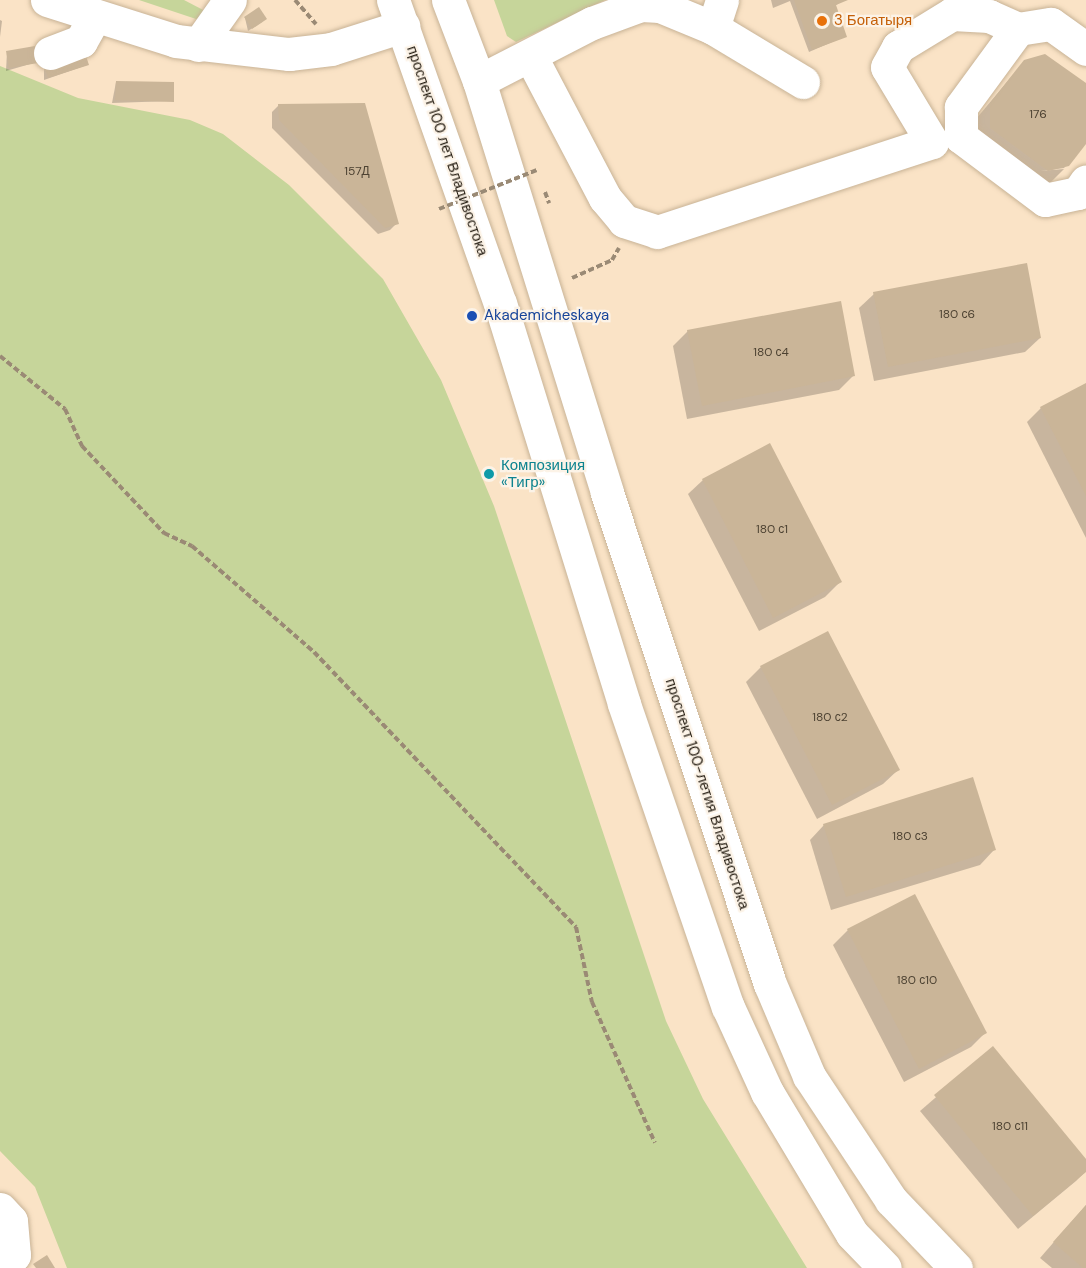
<!DOCTYPE html>
<meta charset="utf-8">
<style>
body{margin:0}
#map{position:relative;width:1086px;height:1268px;overflow:hidden;background:#fae3c6;font-family:"DM Sans",sans-serif}
div>[style]{position:absolute}
[style*='--x']{left:calc(var(--x)*1px);top:calc(var(--y)*1px);width:calc(var(--w)*1px);rotate:calc(var(--a)*1deg)}
.green>*{inset:0;background:#c6d59a}
.shadow>*{inset:0;background:#0003}
.building>*{inset:0;background:#cab598}
.path>*{height:4px;margin-top:-2px;transform-origin:0;background:repeating-linear-gradient(90deg,#9a8a75 0 6px,transparent 0 9px)}
.roads{filter:drop-shadow(0 0 2px #c8b396) drop-shadow(0 0 2px #c8b396)}
.minor>*{height:33px;margin:-16.5px;padding:0 16.5px;transform-origin:16.5px;border-radius:16.5px;background:#fff}
.highway>*{height:33px;margin:-16.5px;padding:0 16.5px;transform-origin:16.5px;border-radius:16.5px;background:#fff}
.path-bridge>*{height:4px;margin-top:-2px;transform-origin:0;background:repeating-linear-gradient(90deg,#9a8a75 0 6px,transparent 0 9px)}
.dots>*{width:16px;height:16px;translate:-50% -50%;box-sizing:border-box;border:3px solid #fcf3e7;border-radius:50%}
span{translate:-50% -50%;white-space:nowrap;text-align:center;line-height:1.15;-webkit-text-stroke:4.5px #fcf3e7;paint-order:stroke}
.number-label{font-size:12px;color:#4d4232}
.number-label span{-webkit-text-stroke-width:0}
.food-label{font-size:15px;color:#c56008}
.left{translate:0 -50%;text-align:left}
.street-label{font-size:15px;color:#231b10}
.transit-label{font-size:15px;color:#164399}
.culture-label{font-size:15px;color:#0d838f}
</style>
<div id="map">
<div class="green">
<i style="clip-path:polygon(139px 0,184px 0,207px 12px,202px 21px)"></i>
<i style="clip-path:polygon(494px 0,605px 0,516px 42px,507px 36px)"></i>
<i style="clip-path:polygon(0 66px,78px 98px,190px 120px,223px 134px,289px 185px,383px 279px,441px 380px,494px 506px,666px 1021px,703px 1099px,807px 1268px,67px 1268px,35px 1187px,0 1151px)"></i>
</div>
<div class="shadow">
<i style="clip-path:polygon(771px 0,843px 0,835px 6px,846px 36px,809px 52px,790px 1px,773px 8px)"></i>
<i style="clip-path:polygon(245px 18px,262px 22px,248px 31px)"></i>
<i style="clip-path:polygon(0 20px,2px 21px,0 37px)"></i>
<i style="clip-path:polygon(7px 52px,37px 62px,6px 71px)"></i>
<i style="clip-path:polygon(1024px 62px,1086px 85px,1086px 142px,1064px 168px,1040px 171px,1064px 169px,1046px 187px,970px 126px)"></i>
<i style="clip-path:polygon(44px 64px,87px 65px,44px 80px)"></i>
<i style="clip-path:polygon(116px 82px,172px 101px,112px 103px)"></i>
<i style="clip-path:polygon(279px 105px,397px 223px,390px 230px,378px 234px,272px 128px,272px 112px)"></i>
<i style="clip-path:polygon(874px 294px,1040px 338px,1025px 352px,874px 381px,859px 308px)"></i>
<i style="clip-path:polygon(688px 331px,854px 375px,839px 390px,687px 419px,673px 346px)"></i>
<i style="clip-path:polygon(1086px 384px,1086px 538px,1027px 422px,1041px 408px)"></i>
<i style="clip-path:polygon(703px 480px,840px 582px,825px 597px,759px 631px,688px 494px)"></i>
<i style="clip-path:polygon(761px 667px,898px 770px,883px 784px,817px 819px,746px 682px)"></i>
<i style="clip-path:polygon(824px 825px,994px 850px,980px 865px,831px 910px,810px 840px)"></i>
<i style="clip-path:polygon(848px 930px,985px 1033px,971px 1047px,904px 1082px,833px 945px)"></i>
<i style="clip-path:polygon(993px 1048px,1086px 1161px,1086px 1171px,1076px 1181px,1018px 1229px,920px 1111px)"></i>
<i style="clip-path:polygon(1086px 1205px,1086px 1268px,1052px 1268px,1040px 1258px)"></i>
</div>
<div class="building">
<i style="clip-path:polygon(794px 0,848px 0,836px 5px,847px 37px,812px 50px)"></i>
<i style="clip-path:polygon(259px 7px,267px 19px,252px 29px,244px 17px)"></i>
<i style="clip-path:polygon(35px 46px,38px 63px,9px 68px,6px 51px)"></i>
<i style="clip-path:polygon(84px 50px,89px 65px,48px 78px,43px 63px)"></i>
<i style="clip-path:polygon(1045px 54px,1086px 83px,1086px 144px,1069px 166px,1048px 171px,990px 128px,990px 103px,1024px 60px)"></i>
<i style="clip-path:polygon(116px 81px,174px 82px,174px 102px,115px 100px)"></i>
<i style="clip-path:polygon(365px 103px,399px 224px,385px 228px,279px 120px,278px 104px)"></i>
<i style="clip-path:polygon(1027px 263px,1041px 338px,888px 367px,873px 292px)"></i>
<i style="clip-path:polygon(841px 301px,855px 376px,702px 406px,687px 330px)"></i>
<i style="clip-path:polygon(1086px 383px,1086px 496px,1040px 407px)"></i>
<i style="clip-path:polygon(770px 443px,842px 582px,773px 618px,702px 479px)"></i>
<i style="clip-path:polygon(828px 631px,900px 770px,832px 805px,760px 666px)"></i>
<i style="clip-path:polygon(973px 777px,996px 850px,846px 897px,823px 824px)"></i>
<i style="clip-path:polygon(915px 894px,987px 1033px,919px 1069px,847px 929px)"></i>
<i style="clip-path:polygon(993px 1046px,1086px 1159px,1086px 1172px,1033px 1216px,934px 1095px)"></i>
<i style="clip-path:polygon(1086px 1205px,1086px 1268px,1083px 1268px,1053px 1242px)"></i>
<i style="clip-path:polygon(47px 1255px,55px 1268px,36px 1268px,33px 1264px)"></i>
</div>
<div class="path">
<i style="--x:295;--y:0;--w:32;--a:49"></i>
<i style="--x:545;--y:192;--w:12;--a:70"></i>
<i style="--x:572;--y:278;--w:44;--a:-24.2"></i>
<i style="--x:612;--y:260;--w:14;--a:-60"></i>
<i style="--x:0;--y:356;--w:84;--a:39.2"></i>
<i style="--x:65;--y:409;--w:41;--a:65.3"></i>
<i style="--x:82;--y:446;--w:120;--a:46.7"></i>
<i style="--x:164;--y:533;--w:31;--a:25"></i>
<i style="--x:192;--y:546;--w:162;--a:41"></i>
<i style="--x:314;--y:652;--w:380;--a:46.4"></i>
<i style="--x:576;--y:927;--w:77;--a:78"></i>
<i style="--x:592;--y:1002;--w:154;--a:65.9"></i>
</div>
<div class="roads">
<div class="minor">
<i style="--x:47;--y:0;--w:135;--a:17.6"></i>
<i style="--x:176;--y:41;--w:114;--a:6.6"></i>
<i style="--x:289;--y:54;--w:42;--a:-6.8"></i>
<i style="--x:331;--y:49;--w:76;--a:-17.7"></i>
<i style="--x:713;--y:28;--w:29;--a:-72"></i>
<i style="--x:1018;--y:29;--w:97;--a:126.2"></i>
<i style="--x:961;--y:107;--w:30;--a:90"></i>
<i style="--x:961;--y:137;--w:105;--a:36.9"></i>
<i style="--x:1045;--y:200;--w:34;--a:-12"></i>
<i style="--x:1078;--y:193;--w:14;--a:-56"></i>
<i style="--x:198;--y:45;--w:55;--a:-54.6"></i>
<i style="--x:50;--y:53;--w:33;--a:-21"></i>
<i style="--x:81;--y:41;--w:29;--a:-61"></i>
<i style="--x:532;--y:59;--w:157;--a:62.3"></i>
<i style="--x:605;--y:198;--w:30;--a:50"></i>
<i style="--x:624;--y:221;--w:35;--a:18"></i>
<i style="--x:657;--y:232;--w:289;--a:-18.1"></i>
<i style="--x:932;--y:142;--w:87;--a:-121"></i>
<i style="--x:887;--y:67;--w:23;--a:-61"></i>
<i style="--x:898;--y:47;--w:63;--a:-31.4"></i>
<i style="--x:952;--y:14;--w:37;--a:3"></i>
<i style="--x:989;--y:16;--w:32;--a:24"></i>
<i style="--x:1018;--y:29;--w:33;--a:-9"></i>
<i style="--x:1051;--y:24;--w:43;--a:35.5"></i>
<i style="--x:479;--y:81;--w:127;--a:-27.2"></i>
<i style="--x:592;--y:23;--w:52;--a:-20.2"></i>
<i style="--x:641;--y:5;--w:19;--a:3"></i>
<i style="--x:660;--y:6;--w:57;--a:22.5"></i>
<i style="--x:713;--y:28;--w:105;--a:31"></i>
<i style="--x:0;--y:1209;--w:16;--a:47"></i>
<i style="--x:11;--y:1221;--w:34;--a:85"></i>
<i style="--x:14;--y:1255;--w:18;--a:142"></i>
</div>
<div class="highway">
<i style="--x:393;--y:0;--w:321;--a:70.6"></i>
<i style="--x:500;--y:303;--w:420;--a:72.8"></i>
<i style="--x:624;--y:704;--w:320;--a:71.1"></i>
<i style="--x:728;--y:1007;--w:94;--a:65.4"></i>
<i style="--x:767;--y:1092;--w:165;--a:59.1"></i>
<i style="--x:852;--y:1234;--w:47;--a:45.9"></i>
<i style="--x:448;--y:0;--w:87;--a:69.1"></i>
<i style="--x:479;--y:81;--w:431;--a:72.7"></i>
<i style="--x:607;--y:493;--w:517;--a:71.64"></i>
<i style="--x:770;--y:984;--w:100;--a:67"></i>
<i style="--x:809;--y:1076;--w:149;--a:56.5"></i>
<i style="--x:891;--y:1200;--w:94;--a:46.3"></i>
</div>
</div>
<div class="path-bridge">
<i style="--x:439;--y:209;--w:105;--a:-21.7"></i>
</div>
<div class="dots">
<i style="left:822px;top:21px;background:#e8710a"></i>
<i style="left:472px;top:316px;background:#1a4fb4"></i>
<i style="left:489px;top:474px;background:#0f9aa8"></i>
</div>
<div class="number-label">
<span style="left:1038px;top:115px">176</span>
<span style="left:357px;top:172px">157Д</span>
<span style="left:957px;top:315px">180 с6</span>
<span style="left:771px;top:353px">180 с4</span>
<span style="left:772px;top:530px">180 с1</span>
<span style="left:830px;top:718px">180 с2</span>
<span style="left:910px;top:837px">180 с3</span>
<span style="left:917px;top:981px">180 с10</span>
<span style="left:1010px;top:1127px">180 с11</span>
</div>
<div class="food-label">
<span class="left" style="left:834px;top:21px">3 Богатыря</span>
</div>
<div class="street-label">
<span style="left:447px;top:151px;rotate:71deg">проспект 100 лет Владивостока</span>
<span style="left:707px;top:794px;rotate:72deg">проспект 100-летия Владивостока</span>
</div>
<div class="transit-label">
<span class="left" style="left:484px;top:316px">Akademicheskaya</span>
</div>
<div class="culture-label">
<span class="left" style="left:501px;top:474px">Композиция<br>«Тигр»</span>
</div>
</div>
